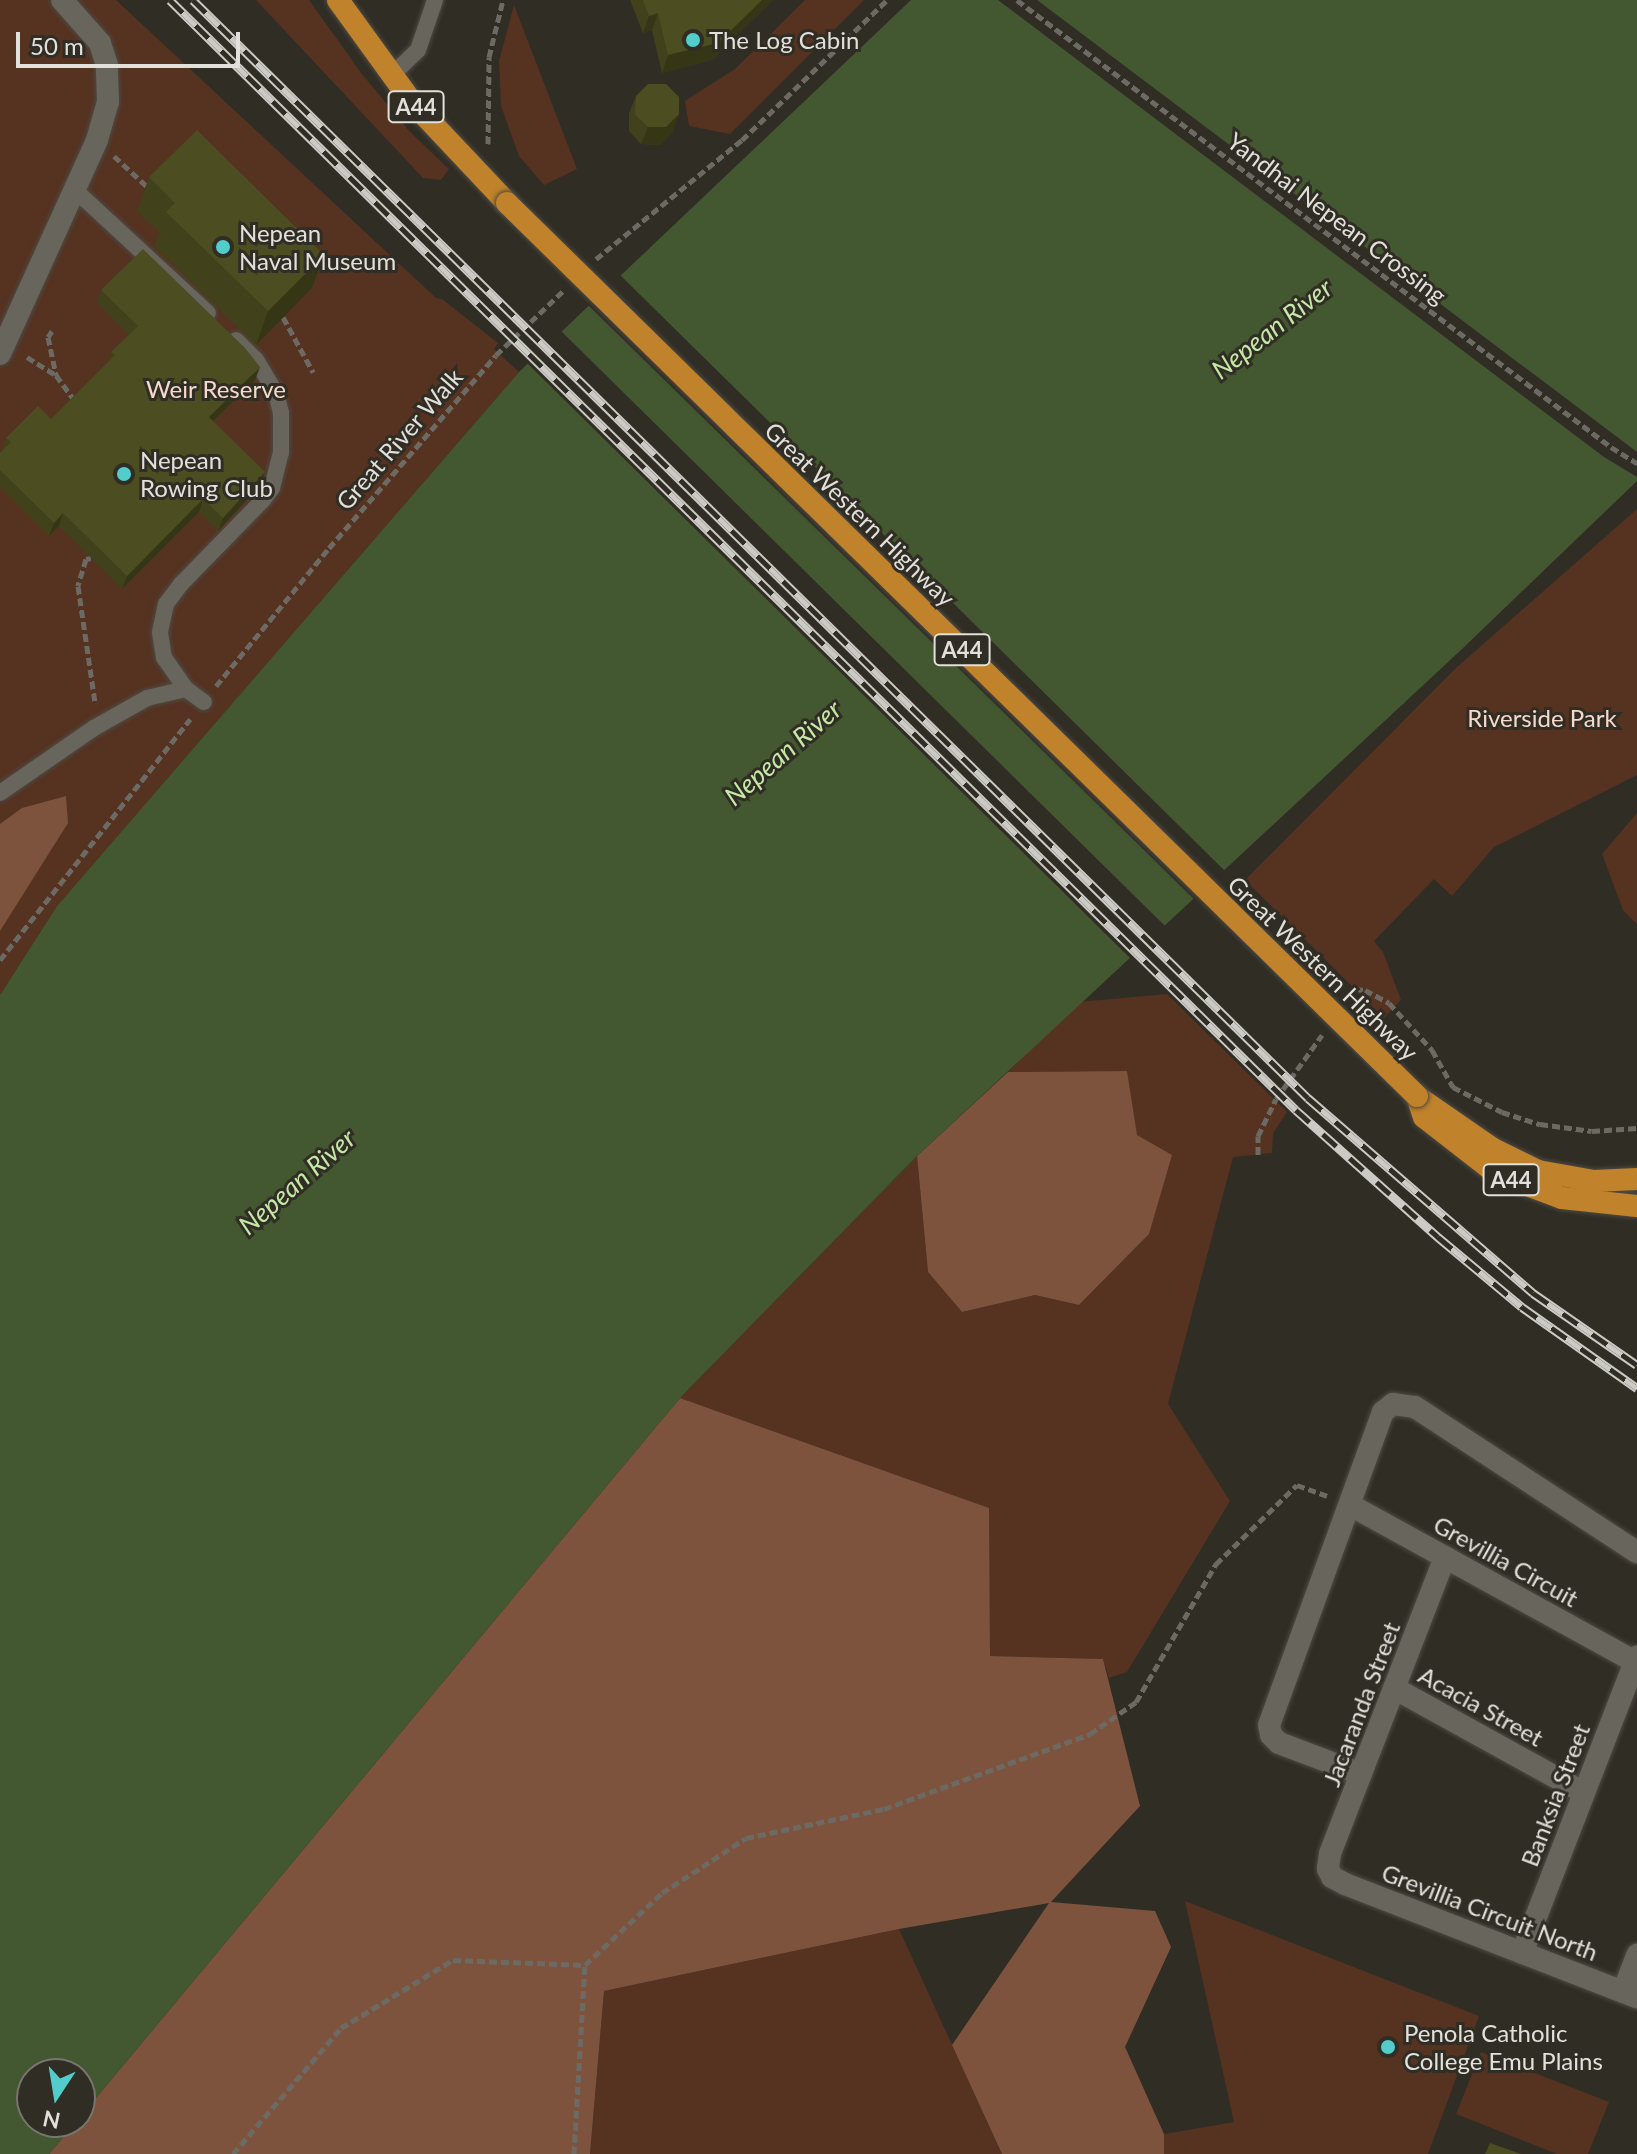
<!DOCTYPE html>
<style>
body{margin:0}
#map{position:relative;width:1637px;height:2154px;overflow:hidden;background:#302d25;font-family:Lato,sans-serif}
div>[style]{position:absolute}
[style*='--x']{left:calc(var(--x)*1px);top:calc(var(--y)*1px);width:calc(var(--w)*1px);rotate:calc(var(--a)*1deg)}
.green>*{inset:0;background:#563220}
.forest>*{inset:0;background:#7d533e}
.water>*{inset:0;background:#435730}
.pier>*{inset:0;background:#302d25}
.path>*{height:5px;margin-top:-2.5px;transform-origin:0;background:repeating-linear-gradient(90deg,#6c6a63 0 8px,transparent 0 12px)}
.roads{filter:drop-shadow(0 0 2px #4d4a43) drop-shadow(0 0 2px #4d4a43)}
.service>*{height:16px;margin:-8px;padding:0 8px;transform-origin:8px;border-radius:8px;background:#68655c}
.minor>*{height:22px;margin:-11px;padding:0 11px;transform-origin:11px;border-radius:11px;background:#68655c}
.trunk>*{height:22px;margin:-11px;padding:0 11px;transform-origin:11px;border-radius:11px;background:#c0822a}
.rail>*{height:9px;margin-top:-4.5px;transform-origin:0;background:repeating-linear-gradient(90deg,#302d25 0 18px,#cccac4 0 36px);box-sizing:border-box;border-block:2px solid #cccac4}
.bridges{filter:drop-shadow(0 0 2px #4d4a43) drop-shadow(0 0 2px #4d4a43)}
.trunk-bridge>*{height:22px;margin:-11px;padding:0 11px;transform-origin:11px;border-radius:11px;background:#c0822a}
.wall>*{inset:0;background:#41421c}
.shaded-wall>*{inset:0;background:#353616}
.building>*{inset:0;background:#4c4d20}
.dots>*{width:22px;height:22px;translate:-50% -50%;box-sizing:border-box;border:4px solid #302d25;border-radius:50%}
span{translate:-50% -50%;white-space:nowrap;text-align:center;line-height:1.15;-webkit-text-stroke:6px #302d25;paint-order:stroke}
.shield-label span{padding:2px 6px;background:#302d25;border:2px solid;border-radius:6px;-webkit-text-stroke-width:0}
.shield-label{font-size:22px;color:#e2e0db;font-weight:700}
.poi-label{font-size:24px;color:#e2e0db}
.left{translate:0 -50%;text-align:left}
.street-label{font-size:24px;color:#e2e0db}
.park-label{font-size:24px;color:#f6d9cb}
.water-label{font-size:26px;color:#c4e8a5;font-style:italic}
.north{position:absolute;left:16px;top:2058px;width:80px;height:80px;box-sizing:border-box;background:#302d25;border:2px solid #77756e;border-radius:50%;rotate:192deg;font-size:22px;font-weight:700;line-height:32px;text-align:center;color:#e2e0db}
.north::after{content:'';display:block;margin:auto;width:28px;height:36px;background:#53cdcb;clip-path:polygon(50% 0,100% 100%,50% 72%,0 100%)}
.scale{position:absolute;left:16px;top:32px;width:224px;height:36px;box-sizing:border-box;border:4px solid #e2e0db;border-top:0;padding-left:10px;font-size:24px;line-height:28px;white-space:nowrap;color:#e2e0db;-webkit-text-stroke:6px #302d25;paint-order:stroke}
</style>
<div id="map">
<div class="green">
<i style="clip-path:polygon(0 0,116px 0,436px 298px,442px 299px,498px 343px,494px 349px,519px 372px,57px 906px,0 995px)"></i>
<i style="clip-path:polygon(256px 0,309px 0,362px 74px,410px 132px,449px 169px,441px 180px,423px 178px)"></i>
<i style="clip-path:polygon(805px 0,864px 0,730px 134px,689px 126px,685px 101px,735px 69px)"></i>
<i style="clip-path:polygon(514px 5px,577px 169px,544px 185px,519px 156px,501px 106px,499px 61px)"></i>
<i style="clip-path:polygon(1637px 509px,1637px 775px,1494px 847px,1452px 896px,1434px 879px,1374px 941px,1383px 952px,1401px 1000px,1384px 1018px,1245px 880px,1457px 667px)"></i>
<i style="clip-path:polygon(1637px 813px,1637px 924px,1623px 910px,1602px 854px)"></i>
<i style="clip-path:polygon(1167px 994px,1287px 1112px,1273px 1133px,1272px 1153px,1233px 1157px,1168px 1404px,1230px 1501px,1127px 1672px,1109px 1678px,1103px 1659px,990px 1656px,988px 1508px,680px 1398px,917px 1156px,928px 1272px,962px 1312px,1035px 1295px,1079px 1305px,1149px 1234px,1127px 1071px,1008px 1072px,1078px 1002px)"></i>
<i style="clip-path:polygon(1185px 1901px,1479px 2016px,1428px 2154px,1050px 2154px,1234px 2122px)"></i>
<i style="clip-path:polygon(899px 1929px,1002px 2154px,590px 2154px,604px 1991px)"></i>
<i style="clip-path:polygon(1481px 2052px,1609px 2102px,1588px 2154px,1557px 2154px,1456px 2114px)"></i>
</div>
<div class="forest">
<i style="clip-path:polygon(66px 796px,68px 823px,0 931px,0 824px,22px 808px)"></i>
<i style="clip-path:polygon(1127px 1071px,1137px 1135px,1172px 1155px,1149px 1234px,1079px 1305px,1035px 1295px,962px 1312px,928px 1272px,917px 1156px,1008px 1072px)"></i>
<i style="clip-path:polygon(680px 1398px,989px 1508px,990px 1656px,1103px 1659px,1140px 1806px,1051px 1902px,1155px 1911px,1171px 1947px,1125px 2047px,1164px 2134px,1164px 2154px,1002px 2154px,952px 2045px,1049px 1903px,899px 1929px,604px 1991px,590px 2154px,49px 2154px,76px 2122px,80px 2122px,80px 2117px)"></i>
</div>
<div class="water">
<i style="clip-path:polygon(911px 0,1637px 0,1637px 481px,1461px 650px,917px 1156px,680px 1398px,80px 2117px,80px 2074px,32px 2074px,32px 2122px,76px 2122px,49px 2154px,0 2154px,0 995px,57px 906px,519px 372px)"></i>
</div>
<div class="pier">
<i style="clip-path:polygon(998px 0,1037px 0,1637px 452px,1637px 477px,1604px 457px)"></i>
<i style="clip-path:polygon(618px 273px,1226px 872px,1195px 900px,586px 303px)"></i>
<i style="clip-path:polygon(559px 329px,1166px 927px,1131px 959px,525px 361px)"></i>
</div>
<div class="path">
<i style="--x:1017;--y:0;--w:743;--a:36.96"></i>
<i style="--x:1611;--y:447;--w:31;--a:32"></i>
<i style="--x:488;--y:144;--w:87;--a:-89.3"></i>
<i style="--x:489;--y:57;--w:59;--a:-76.2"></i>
<i style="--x:114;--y:156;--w:50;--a:42.6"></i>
<i style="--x:596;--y:259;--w:188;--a:-39.2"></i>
<i style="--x:742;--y:140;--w:202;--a:-44"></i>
<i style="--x:283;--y:317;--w:63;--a:61.4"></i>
<i style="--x:52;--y:331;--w:7;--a:124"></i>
<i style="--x:48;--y:337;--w:39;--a:78"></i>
<i style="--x:27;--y:357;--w:34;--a:32"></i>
<i style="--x:56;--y:375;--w:32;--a:54"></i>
<i style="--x:91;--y:558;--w:5;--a:169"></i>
<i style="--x:86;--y:559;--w:28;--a:107"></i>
<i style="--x:78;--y:586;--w:118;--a:81.7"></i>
<i style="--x:216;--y:686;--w:178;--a:-50.7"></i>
<i style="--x:329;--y:548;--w:255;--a:-49.1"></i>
<i style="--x:496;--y:355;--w:93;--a:-43.7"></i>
<i style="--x:0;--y:960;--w:307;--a:-51.7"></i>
<i style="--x:1351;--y:995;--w:7;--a:-56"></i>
<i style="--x:1355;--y:989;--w:10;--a:6"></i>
<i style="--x:1365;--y:990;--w:27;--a:28"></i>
<i style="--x:1389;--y:1003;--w:64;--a:47.5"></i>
<i style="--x:1432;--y:1050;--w:43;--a:60.4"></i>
<i style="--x:1453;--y:1087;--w:55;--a:27"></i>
<i style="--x:1502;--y:1112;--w:40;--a:18"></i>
<i style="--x:1540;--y:1124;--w:52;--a:7.7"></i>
<i style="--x:1592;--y:1131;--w:45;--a:-3.8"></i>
<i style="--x:1258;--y:1155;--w:19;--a:-90"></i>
<i style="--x:1258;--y:1136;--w:41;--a:-64.1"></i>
<i style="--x:1276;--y:1099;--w:79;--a:-54.3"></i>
<i style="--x:233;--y:2154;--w:166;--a:-49.4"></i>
<i style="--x:341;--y:2028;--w:131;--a:-31.3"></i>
<i style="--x:453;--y:1960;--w:132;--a:2.2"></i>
<i style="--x:585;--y:1965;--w:105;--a:-43.1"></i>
<i style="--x:662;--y:1893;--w:100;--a:-33.2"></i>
<i style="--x:746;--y:1838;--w:141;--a:-11.9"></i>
<i style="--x:884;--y:1809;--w:219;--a:-20"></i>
<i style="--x:1090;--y:1734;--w:56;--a:-34.8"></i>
<i style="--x:1136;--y:1702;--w:160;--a:-59.9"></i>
<i style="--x:1216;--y:1564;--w:113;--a:-44.3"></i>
<i style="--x:1297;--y:1485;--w:32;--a:20"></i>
<i style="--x:574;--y:2154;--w:189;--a:-86.7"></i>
</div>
<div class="roads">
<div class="service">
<i style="--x:391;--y:76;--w:37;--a:-44"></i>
<i style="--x:418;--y:50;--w:53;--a:-71.2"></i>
<i style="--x:75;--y:190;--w:181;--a:42.8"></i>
<i style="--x:186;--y:689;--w:38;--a:-125"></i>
<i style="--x:164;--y:658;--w:26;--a:-99"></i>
<i style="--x:160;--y:632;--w:29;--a:-78"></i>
<i style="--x:166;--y:604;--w:25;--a:-53"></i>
<i style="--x:181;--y:584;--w:116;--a:-45.7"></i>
<i style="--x:262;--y:501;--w:16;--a:-52"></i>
<i style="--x:272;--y:488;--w:36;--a:-76"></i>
<i style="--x:281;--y:453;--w:40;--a:-90"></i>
<i style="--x:281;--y:413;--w:21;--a:-104"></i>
<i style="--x:276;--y:393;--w:39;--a:-121"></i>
<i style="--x:256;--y:360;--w:28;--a:-135"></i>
<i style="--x:0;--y:793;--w:114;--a:-34.7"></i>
<i style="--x:94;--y:728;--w:61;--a:-29.5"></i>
<i style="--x:147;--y:698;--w:40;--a:-13"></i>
<i style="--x:186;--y:689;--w:22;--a:36"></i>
</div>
<div class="minor">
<i style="--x:0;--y:354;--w:235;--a:-65.6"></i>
<i style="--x:97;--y:140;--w:40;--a:-74"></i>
<i style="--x:108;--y:102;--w:37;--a:-92"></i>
<i style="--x:107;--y:65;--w:23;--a:-108"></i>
<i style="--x:100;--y:43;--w:57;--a:-131.5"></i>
<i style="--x:1350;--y:1505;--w:328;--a:28.8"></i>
<i style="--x:1445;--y:1557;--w:318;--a:111.2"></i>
<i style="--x:1330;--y:1854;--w:15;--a:98"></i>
<i style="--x:1328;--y:1869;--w:9;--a:63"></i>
<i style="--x:1332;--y:1877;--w:15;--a:28"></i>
<i style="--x:1345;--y:1884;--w:313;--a:21.2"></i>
<i style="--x:1394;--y:1688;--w:217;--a:28.9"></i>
<i style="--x:1361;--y:1774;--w:88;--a:-159.3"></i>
<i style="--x:1279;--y:1743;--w:11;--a:-135"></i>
<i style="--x:1271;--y:1735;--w:10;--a:-101"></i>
<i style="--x:1269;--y:1725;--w:333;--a:-70"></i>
<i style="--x:1383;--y:1412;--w:13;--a:-39"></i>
<i style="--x:1393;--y:1404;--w:22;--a:8"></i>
<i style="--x:1415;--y:1407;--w:265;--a:33.2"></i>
<i style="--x:1522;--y:1953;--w:318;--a:-68.8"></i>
<i style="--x:1623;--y:1992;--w:40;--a:-69"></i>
</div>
<div class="trunk">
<i style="--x:338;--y:0;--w:125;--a:54.1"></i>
<i style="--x:411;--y:101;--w:140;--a:46.7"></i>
<i style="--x:1417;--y:1096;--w:22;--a:72"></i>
<i style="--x:1424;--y:1117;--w:81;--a:38"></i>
<i style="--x:1488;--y:1167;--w:26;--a:28"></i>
<i style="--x:1511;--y:1179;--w:54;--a:20.4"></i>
<i style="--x:1562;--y:1198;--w:75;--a:6.1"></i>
<i style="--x:1418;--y:1097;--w:91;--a:34.7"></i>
<i style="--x:1493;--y:1149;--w:50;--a:26.1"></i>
<i style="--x:1538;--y:1171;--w:57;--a:10.1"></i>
<i style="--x:1594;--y:1181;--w:43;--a:-2.7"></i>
</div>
</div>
<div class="rail">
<i style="--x:170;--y:0;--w:1581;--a:44.59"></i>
<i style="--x:1296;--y:1110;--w:191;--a:41.8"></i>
<i style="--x:1438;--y:1237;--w:109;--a:39.8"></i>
<i style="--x:1522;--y:1307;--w:141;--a:35.2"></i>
<i style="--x:193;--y:0;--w:1565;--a:44.56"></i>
<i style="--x:1308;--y:1098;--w:298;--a:40.9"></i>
<i style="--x:1533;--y:1293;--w:126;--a:34.7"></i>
</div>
<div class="bridges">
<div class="trunk-bridge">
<i style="--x:507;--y:203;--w:1275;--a:44.46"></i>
</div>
</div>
<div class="wall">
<i style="clip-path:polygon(630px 0,773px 0,712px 60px,662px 73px,652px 30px,643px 33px)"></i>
<i style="clip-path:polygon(636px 96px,673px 132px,660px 145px,641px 144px,629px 131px,629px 113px)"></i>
<i style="clip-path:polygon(149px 177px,312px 288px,256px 345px,154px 246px,159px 232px,137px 211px)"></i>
<i style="clip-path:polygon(101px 290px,255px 380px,213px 422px,260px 485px,218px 531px,199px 512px,122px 589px,59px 526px,49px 536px,0 487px,0 453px,2px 450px,6px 438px,51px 419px,108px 362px,111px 352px,129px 335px,97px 303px)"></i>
</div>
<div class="shaded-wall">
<i style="clip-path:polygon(762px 0,773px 0,712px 60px,662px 73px,668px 55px)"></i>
<i style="clip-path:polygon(658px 13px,652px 30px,643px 33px,649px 16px)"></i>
<i style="clip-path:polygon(679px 114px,673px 132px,660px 145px,641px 144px,648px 127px)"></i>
<i style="clip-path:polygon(324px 255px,312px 288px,256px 345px,268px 311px)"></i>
<i style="clip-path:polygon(260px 367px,255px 380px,204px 430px,209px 417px)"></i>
<i style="clip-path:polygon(265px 472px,260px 485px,218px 531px,223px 518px)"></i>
<i style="clip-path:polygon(203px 499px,199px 512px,122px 589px,127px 576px)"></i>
<i style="clip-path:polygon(63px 513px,59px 526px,49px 536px,54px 523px)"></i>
</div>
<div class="building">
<i style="clip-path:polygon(643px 0,762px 0,718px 43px,668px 55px,658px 13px,649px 16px)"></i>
<i style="clip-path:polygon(648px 84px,666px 84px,679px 97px,679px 114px,666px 127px,648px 127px,635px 114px,636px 96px)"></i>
<i style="clip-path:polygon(197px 130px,324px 255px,268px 311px,166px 212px,175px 203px,149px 177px)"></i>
<i style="clip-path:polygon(143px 249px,245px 348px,260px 367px,209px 417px,265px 472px,223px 518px,203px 499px,127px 576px,63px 513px,54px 523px,0 470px,0 453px,11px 442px,6px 438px,38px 406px,51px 419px,115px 355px,111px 352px,138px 326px,101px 290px)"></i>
<i style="clip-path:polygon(1490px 2143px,1521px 2154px,1485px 2154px)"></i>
</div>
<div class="dots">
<i style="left:693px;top:40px;background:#53cdcb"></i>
<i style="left:223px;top:247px;background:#53cdcb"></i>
<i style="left:124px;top:474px;background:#53cdcb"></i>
<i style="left:1388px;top:2047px;background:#53cdcb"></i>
</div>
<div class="shield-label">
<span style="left:416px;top:107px">A44</span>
<span style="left:962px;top:650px">A44</span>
<span style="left:1511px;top:1180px">A44</span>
</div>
<div class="poi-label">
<span class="left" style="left:709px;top:40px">The Log Cabin</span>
<span class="left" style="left:239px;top:247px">Nepean<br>Naval Museum</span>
<span class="left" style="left:140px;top:474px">Nepean<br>Rowing Club</span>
<span class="left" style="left:1404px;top:2047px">Penola Catholic<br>College Emu Plains</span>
</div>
<div class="street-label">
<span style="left:1337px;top:218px;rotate:37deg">Yandhai Nepean Crossing</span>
<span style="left:399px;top:439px;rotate:-49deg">Great River Walk</span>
<span style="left:860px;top:514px;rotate:44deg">Great Western Highway</span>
<span style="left:1323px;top:968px;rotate:44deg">Great Western Highway</span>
<span style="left:1506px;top:1561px;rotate:29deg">Grevillia Circuit</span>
<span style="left:1361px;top:1704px;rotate:-69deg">Jacaranda Street</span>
<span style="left:1481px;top:1706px;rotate:29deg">Acacia Street</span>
<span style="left:1555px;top:1795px;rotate:-69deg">Banksia Street</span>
<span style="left:1490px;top:1912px;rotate:21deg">Grevillia Circuit North</span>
</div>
<div class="park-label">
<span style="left:216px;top:389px">Weir Reserve</span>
<span style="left:1542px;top:718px">Riverside Park</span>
</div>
<div class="water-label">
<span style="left:1272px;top:329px;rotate:-38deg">Nepean River</span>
<span style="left:783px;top:753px;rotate:-41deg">Nepean River</span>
<span style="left:297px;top:1182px;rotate:-41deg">Nepean River</span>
</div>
<div class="north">N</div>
<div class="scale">50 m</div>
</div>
